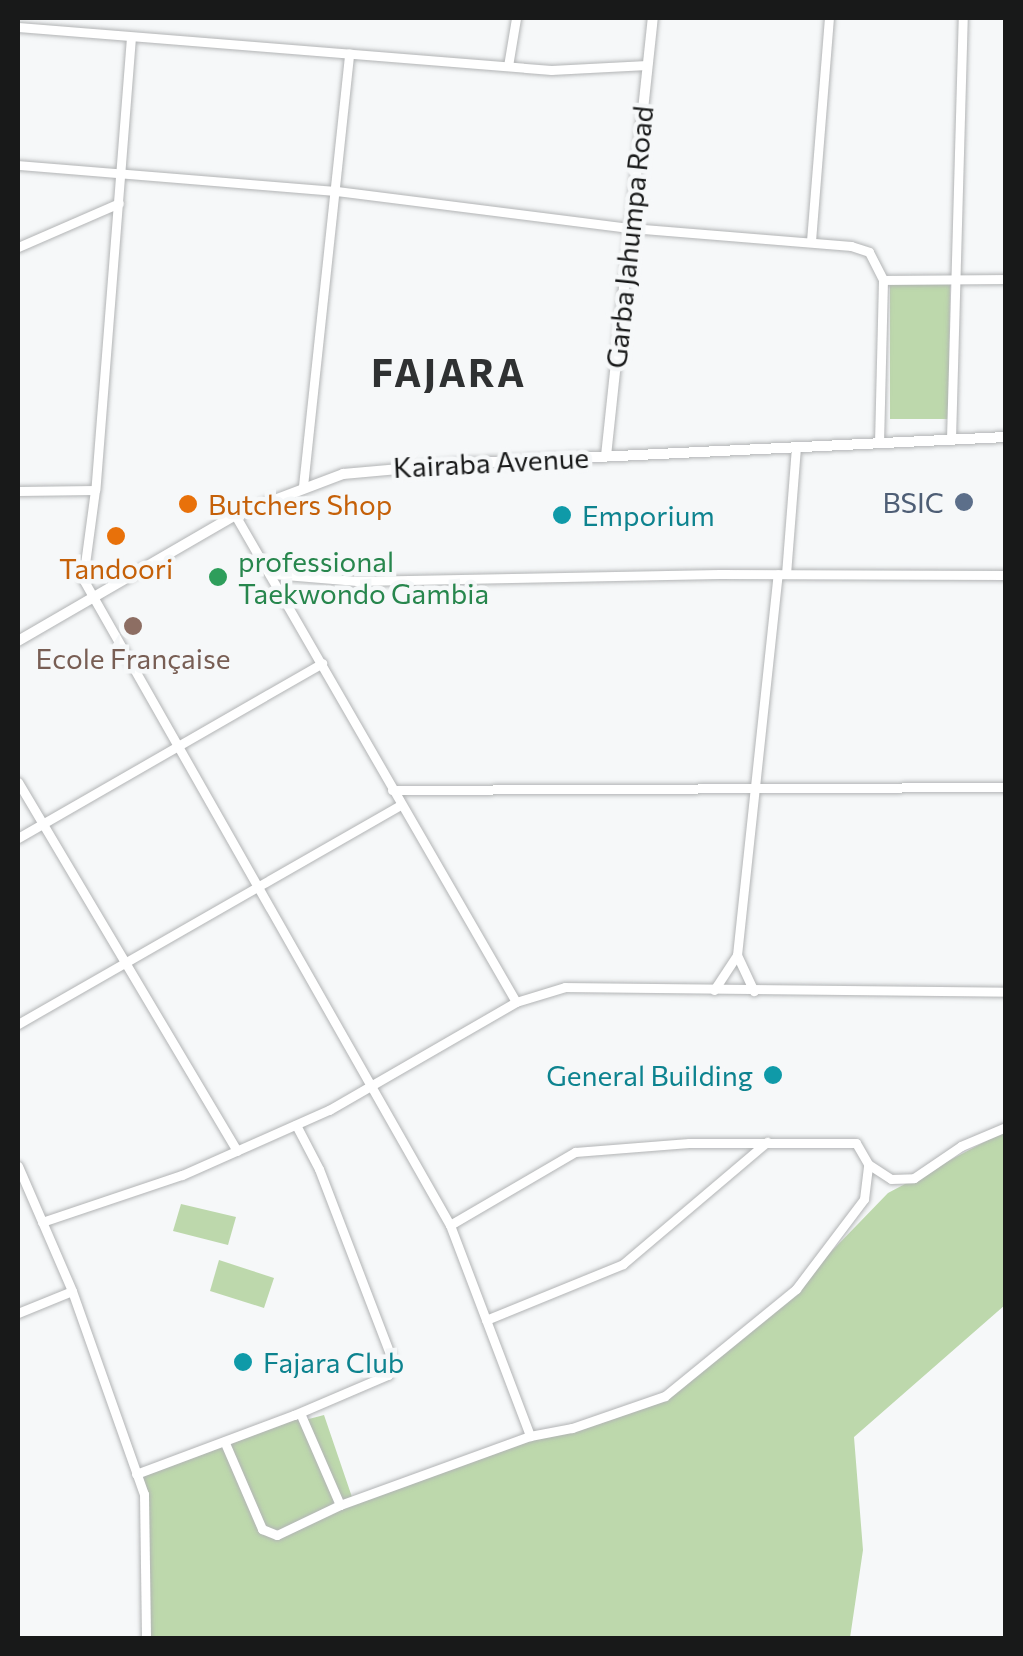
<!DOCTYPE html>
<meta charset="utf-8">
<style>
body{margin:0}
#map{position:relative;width:1023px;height:1656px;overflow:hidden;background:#f6f8f9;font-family:Commissioner,sans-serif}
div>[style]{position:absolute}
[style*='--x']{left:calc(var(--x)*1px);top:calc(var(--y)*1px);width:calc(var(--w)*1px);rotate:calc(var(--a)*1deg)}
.green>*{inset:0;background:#bdd8ac}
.roads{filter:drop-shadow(0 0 2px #b2b4b5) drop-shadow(0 0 2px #b2b4b5)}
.minor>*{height:9px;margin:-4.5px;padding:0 4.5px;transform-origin:4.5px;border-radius:4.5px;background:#fff}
.tertiary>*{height:10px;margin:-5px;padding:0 5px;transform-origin:5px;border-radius:5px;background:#fff}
.dots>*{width:28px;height:28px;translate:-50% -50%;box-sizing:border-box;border:5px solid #f6f8f9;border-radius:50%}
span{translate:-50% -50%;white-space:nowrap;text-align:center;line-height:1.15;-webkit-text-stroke:9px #f6f8f9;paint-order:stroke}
.street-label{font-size:28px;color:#181919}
.service-label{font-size:28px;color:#4e5e75}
.right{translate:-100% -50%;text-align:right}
.food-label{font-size:28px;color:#c56008}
.left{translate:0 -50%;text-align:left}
.culture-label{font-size:28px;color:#0d838f}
.leisure-label{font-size:28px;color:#27864d}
.education-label{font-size:28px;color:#785e54}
.district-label{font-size:38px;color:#2f3132;font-weight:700;letter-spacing:2.5px}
.frame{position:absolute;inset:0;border:20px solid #181919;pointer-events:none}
</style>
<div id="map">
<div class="green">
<i style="clip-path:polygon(890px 284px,950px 284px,949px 419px,890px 419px)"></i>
<i style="clip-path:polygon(1005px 1131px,1005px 1305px,854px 1437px,863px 1550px,850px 1638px,146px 1638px,144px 1494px,136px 1474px,300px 1413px,305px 1420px,324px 1415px,353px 1500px,665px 1396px,795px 1289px,888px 1193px)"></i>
<i style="clip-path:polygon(181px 1204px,236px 1217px,228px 1245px,173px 1231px)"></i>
<i style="clip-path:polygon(219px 1260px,274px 1278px,264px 1308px,210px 1291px)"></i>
</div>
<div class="roads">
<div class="minor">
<i style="--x:18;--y:27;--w:535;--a:4.61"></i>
<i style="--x:551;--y:70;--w:96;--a:-3"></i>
<i style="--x:131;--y:37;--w:454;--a:94.5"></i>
<i style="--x:95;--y:490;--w:90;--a:97.7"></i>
<i style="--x:83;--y:579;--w:743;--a:60.4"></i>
<i style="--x:450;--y:1225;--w:226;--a:69.2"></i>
<i style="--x:508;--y:66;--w:49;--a:-80.5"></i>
<i style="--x:18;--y:165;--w:320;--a:4.7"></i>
<i style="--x:337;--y:191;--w:296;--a:7.2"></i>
<i style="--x:631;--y:228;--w:221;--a:4.7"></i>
<i style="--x:851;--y:246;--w:19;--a:18"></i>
<i style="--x:869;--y:252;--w:31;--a:63"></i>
<i style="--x:883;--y:280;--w:162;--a:91.4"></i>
<i style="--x:811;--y:241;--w:224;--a:-85.4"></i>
<i style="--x:18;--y:247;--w:110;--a:-23.5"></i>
<i style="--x:883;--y:280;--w:123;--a:-0.5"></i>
<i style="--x:951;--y:439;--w:421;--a:-88.4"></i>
<i style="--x:303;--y:486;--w:435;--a:-83.9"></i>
<i style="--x:18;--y:491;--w:77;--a:-0.7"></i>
<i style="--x:235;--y:515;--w:562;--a:60.01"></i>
<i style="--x:273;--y:574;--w:84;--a:4.8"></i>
<i style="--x:357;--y:581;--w:362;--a:-1.1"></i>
<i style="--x:719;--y:574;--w:287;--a:0.2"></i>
<i style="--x:786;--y:574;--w:128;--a:-85.5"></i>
<i style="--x:18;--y:782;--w:429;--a:59.3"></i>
<i style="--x:392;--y:790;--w:614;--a:-0.28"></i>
<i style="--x:18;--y:838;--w:351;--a:-29.9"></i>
<i style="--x:737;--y:955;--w:40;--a:65"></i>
<i style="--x:714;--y:990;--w:42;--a:-56.7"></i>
<i style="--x:737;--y:955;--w:383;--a:-83.9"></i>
<i style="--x:18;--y:1024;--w:440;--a:-29.8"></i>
<i style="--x:18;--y:1166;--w:136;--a:66.6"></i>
<i style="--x:72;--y:1291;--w:215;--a:70.5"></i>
<i style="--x:144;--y:1494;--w:144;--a:89.2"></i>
<i style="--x:42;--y:1222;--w:148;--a:-18.6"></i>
<i style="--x:182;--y:1175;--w:161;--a:-23.9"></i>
<i style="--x:329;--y:1110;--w:216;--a:-30"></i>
<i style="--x:516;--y:1002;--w:51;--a:-17"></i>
<i style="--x:565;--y:987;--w:441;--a:0.6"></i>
<i style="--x:450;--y:1225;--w:145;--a:-30.3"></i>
<i style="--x:575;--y:1152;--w:114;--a:-4.5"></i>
<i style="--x:689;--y:1143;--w:167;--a:0"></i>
<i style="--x:856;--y:1143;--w:24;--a:60"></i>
<i style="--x:868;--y:1164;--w:27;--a:33"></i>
<i style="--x:891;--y:1179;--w:23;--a:-2"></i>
<i style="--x:914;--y:1178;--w:57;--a:-34.2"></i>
<i style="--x:961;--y:1146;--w:49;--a:-22.9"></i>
<i style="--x:18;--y:1313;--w:58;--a:-22.2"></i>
<i style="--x:486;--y:1320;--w:148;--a:-22.2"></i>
<i style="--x:623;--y:1264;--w:189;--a:-40.3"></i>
<i style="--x:225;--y:1443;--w:94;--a:66.7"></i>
<i style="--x:262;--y:1529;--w:16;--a:22"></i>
<i style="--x:277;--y:1535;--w:70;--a:-25.5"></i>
<i style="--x:340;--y:1505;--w:100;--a:-113.5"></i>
<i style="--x:136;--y:1474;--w:169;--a:-20.5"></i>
<i style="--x:294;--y:1415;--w:102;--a:-23.1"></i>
<i style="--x:388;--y:1375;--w:21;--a:-85"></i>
<i style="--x:390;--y:1354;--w:198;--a:-111"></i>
<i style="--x:319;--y:1169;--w:50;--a:-117.6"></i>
<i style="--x:340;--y:1505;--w:202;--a:-20"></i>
<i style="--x:530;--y:1436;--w:43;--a:-10.8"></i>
<i style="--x:572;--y:1428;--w:98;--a:-19"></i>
<i style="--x:665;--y:1396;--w:169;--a:-39.2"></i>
<i style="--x:796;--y:1289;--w:113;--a:-52.9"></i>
<i style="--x:864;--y:1199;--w:35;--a:-83"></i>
</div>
<div class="tertiary">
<i style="--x:606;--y:456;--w:441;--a:-83.9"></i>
<i style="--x:18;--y:641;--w:251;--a:-30.1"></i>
<i style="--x:235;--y:515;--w:116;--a:-20.8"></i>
<i style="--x:343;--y:474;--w:111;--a:-5.1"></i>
<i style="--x:454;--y:464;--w:553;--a:-2.8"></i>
</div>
</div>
<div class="dots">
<i style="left:964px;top:502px;background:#5c6f8a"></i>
<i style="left:188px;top:504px;background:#e8710a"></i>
<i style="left:562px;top:515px;background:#0f9aa8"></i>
<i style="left:116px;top:536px;background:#e8710a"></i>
<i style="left:218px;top:577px;background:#2e9e5b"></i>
<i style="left:133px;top:626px;background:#8d6e63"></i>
<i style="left:773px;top:1075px;background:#0f9aa8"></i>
<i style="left:243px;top:1362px;background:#0f9aa8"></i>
</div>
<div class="street-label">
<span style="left:629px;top:237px;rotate:-84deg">Garba Jahumpa Road</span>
<span style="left:491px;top:462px;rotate:-3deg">Kairaba Avenue</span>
</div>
<div class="service-label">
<span class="right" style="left:944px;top:502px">BSIC</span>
</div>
<div class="food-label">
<span class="left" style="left:208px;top:504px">Butchers Shop</span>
<span style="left:116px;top:568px">Tandoori</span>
</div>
<div class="culture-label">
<span class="left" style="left:582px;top:515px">Emporium</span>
<span class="right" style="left:753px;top:1075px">General Building</span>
<span class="left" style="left:263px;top:1362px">Fajara Club</span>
</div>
<div class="leisure-label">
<span class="left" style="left:238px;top:577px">professional<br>Taekwondo Gambia</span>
</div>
<div class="education-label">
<span style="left:133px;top:658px">Ecole Française</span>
</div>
<div class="district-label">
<span style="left:449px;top:372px">FAJARA</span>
</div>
<div class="frame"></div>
</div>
